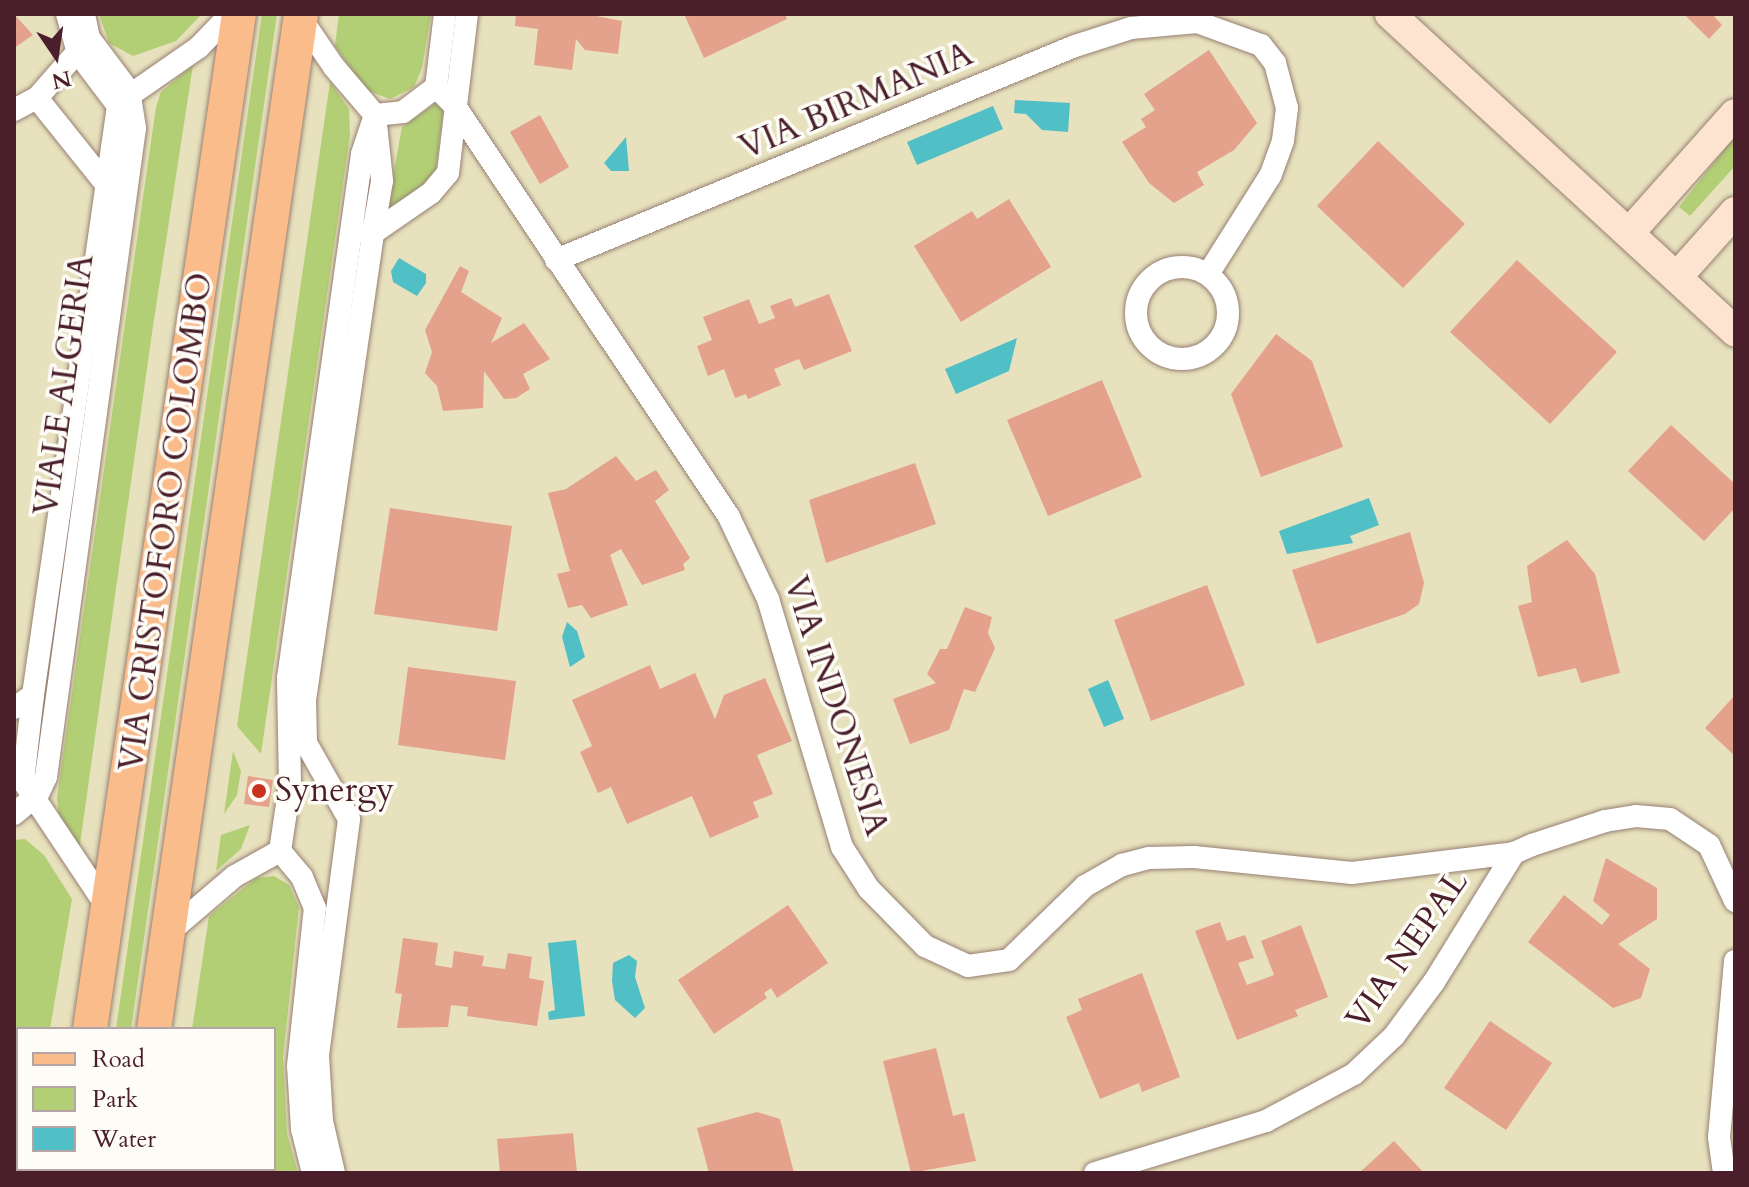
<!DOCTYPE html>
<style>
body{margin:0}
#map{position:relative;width:1749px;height:1187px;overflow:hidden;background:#e7e1bd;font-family:Cardo,serif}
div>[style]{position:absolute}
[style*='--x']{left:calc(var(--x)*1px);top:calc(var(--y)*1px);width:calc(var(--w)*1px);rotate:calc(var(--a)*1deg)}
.green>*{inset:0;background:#b3cf75}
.water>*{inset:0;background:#51bfc6}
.building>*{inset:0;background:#e4a18c}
.roads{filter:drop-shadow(0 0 2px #988074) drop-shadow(0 0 2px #988074)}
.street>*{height:22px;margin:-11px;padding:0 11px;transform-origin:11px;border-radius:11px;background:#fff}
.street>.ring{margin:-11px;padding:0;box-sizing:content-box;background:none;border:22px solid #fff;border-radius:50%}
.secondary>*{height:30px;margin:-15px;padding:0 15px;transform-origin:15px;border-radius:15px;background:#fde4d0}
.primary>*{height:34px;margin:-17px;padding:0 17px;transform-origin:17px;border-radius:17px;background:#f9bc8a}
.dots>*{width:22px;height:22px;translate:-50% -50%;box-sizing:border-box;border:4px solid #fdfcf7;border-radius:50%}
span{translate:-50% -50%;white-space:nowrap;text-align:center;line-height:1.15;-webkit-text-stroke:7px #fdfcf7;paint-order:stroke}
.street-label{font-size:34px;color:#4a1f2b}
.poi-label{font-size:34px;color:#4a1f2b}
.left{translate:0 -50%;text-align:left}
.frame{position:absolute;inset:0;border:16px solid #4a1f2b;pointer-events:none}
.legend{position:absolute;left:16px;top:1027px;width:260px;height:144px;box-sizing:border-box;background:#fdfcf7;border:2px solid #b5a4a5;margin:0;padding:10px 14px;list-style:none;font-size:24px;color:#4a1f2b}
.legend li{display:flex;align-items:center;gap:16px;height:40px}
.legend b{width:40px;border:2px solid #b5a4a5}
.north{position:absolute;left:16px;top:16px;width:80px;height:80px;-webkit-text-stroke:6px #fdfcf7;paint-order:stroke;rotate:167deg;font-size:22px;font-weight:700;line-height:32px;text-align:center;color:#4a1f2b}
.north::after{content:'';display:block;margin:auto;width:28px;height:36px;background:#4a1f2b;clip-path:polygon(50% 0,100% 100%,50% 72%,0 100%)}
</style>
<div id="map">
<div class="green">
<i style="clip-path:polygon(99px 14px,202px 14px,176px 41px,133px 56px,109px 43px)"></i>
<i style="clip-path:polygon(262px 14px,277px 14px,131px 1029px,116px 1029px)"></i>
<i style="clip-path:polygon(339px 14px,431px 14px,422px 68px,414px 87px,390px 99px,366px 90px,335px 46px)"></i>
<i style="clip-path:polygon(193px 65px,153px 326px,79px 851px,59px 819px,57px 798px,156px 107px,161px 92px)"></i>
<i style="clip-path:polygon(330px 82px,349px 109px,350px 135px,261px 754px,237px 726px)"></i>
<i style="clip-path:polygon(439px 101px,443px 112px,435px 176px,393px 206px,388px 204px,402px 127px)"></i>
<i style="clip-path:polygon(1735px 136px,1735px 166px,1690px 216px,1679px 207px)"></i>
<i style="clip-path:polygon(233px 751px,241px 771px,237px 795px,224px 814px)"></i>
<i style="clip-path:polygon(250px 825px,241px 849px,216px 871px,221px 835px)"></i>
<i style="clip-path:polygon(25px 839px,44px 855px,72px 899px,50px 1029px,18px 1029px,14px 1113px,14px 840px)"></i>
<i style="clip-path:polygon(274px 876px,289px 885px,299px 907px,283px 1058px,287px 1133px,298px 1173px,206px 1173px,204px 1169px,274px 1169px,274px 1029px,192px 1029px,209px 916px,256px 878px)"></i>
</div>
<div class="water">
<i style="clip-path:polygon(1015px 100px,1070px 103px,1068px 132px,1042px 130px,1026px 114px,1014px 113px)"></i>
<i style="clip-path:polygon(993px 106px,1003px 129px,917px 165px,907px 142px)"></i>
<i style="clip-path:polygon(626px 137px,629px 171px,611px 171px,604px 163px)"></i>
<i style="clip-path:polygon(399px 258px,426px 274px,426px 283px,417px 296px,393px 282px,391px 271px)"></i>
<i style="clip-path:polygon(1017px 338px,1009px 371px,956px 394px,945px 369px)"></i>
<i style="clip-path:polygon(1369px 498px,1379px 525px,1350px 536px,1353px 543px,1287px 554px,1279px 531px)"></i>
<i style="clip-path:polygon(567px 622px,577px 631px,585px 657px,570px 667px,562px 637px)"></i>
<i style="clip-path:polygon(1108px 680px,1124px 719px,1104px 727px,1088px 689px)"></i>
<i style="clip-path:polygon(576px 940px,585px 1016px,549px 1020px,548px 1012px,555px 1010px,548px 943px)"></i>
<i style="clip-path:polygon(629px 955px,637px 961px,635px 977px,645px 1008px,635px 1018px,615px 1000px,612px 981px,613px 963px)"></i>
</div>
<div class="building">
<i style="clip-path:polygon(14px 14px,33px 35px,14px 48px)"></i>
<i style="clip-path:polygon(516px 14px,586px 14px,622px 21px,618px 54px,585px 50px,576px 39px,572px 70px,534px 65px,538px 29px,515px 26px)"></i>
<i style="clip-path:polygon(684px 14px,785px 14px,787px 19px,704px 58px)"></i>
<i style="clip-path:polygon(1684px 14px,1712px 14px,1722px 25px,1709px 39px)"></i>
<i style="clip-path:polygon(1209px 50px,1257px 123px,1234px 150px,1197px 172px,1204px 185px,1174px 203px,1149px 183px,1122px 142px,1146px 127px,1141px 119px,1155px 110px,1144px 94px)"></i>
<i style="clip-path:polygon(540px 115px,569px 167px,540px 184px,510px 132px)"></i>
<i style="clip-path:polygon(1378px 141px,1465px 224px,1403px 288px,1317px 206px)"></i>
<i style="clip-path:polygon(1009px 199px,1051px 267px,961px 322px,914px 246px,972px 211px,977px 219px)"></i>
<i style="clip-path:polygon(1517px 260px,1617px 352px,1550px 424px,1450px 332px)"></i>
<i style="clip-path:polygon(460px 266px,469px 271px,461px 292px,502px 318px,491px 343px,524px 323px,550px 359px,523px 374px,530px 389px,516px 398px,504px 399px,484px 371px,483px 408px,443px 411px,437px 386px,425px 373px,432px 352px,425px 330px)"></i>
<i style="clip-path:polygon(829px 294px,852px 351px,804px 370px,799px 359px,774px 369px,781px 385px,748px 399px,746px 394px,735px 398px,724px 369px,708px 376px,697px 346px,712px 340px,703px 317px,749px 299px,759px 324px,775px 318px,770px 306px,791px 298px,795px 307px)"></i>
<i style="clip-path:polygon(1276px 334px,1312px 361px,1343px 447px,1261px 477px,1231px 394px)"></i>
<i style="clip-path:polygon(1102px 380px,1142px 477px,1048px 516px,1007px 420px)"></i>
<i style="clip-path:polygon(1671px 425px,1735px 484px,1735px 508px,1704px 541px,1628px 471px)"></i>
<i style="clip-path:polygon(616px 456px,636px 481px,656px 470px,669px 490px,655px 501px,690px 558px,683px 564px,685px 570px,642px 585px,621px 549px,610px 555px,628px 605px,591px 618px,582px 605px,568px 608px,557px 574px,570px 571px,548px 493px,566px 489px)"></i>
<i style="clip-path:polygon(915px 463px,936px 524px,826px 563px,809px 500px)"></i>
<i style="clip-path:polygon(390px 508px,512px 526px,497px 631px,374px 614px)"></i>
<i style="clip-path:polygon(1410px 532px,1424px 583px,1419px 604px,1405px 614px,1317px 644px,1292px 570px)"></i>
<i style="clip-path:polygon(1567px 540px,1595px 574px,1620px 673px,1581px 683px,1576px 668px,1538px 677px,1518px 606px,1532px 602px,1527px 566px)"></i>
<i style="clip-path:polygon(1207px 585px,1245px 685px,1151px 721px,1114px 620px)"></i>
<i style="clip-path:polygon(965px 607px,992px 617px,988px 633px,995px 648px,975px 692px,964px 689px,949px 730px,910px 744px,893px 699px,936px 683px,927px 674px,940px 649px,947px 649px)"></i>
<i style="clip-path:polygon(650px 665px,660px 689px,695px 673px,715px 719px,724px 695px,765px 678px,792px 741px,757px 755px,773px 794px,753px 802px,759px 817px,710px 838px,692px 796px,627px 824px,611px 787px,598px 793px,580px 752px,592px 746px,572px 700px)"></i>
<i style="clip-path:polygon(408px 667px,516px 681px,505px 760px,398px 745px)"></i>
<i style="clip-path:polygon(1735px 695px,1735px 756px,1705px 728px)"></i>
<i style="clip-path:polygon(248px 776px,273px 780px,269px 807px,244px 804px)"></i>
<i style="clip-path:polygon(1606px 858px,1657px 888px,1657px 919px,1618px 944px,1650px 969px,1641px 998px,1613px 1008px,1528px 942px,1564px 895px,1602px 925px,1610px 915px,1593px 901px)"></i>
<i style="clip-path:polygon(788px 905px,828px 963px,777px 998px,771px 988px,764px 993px,767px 998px,714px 1034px,678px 980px)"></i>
<i style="clip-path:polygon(1220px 922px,1227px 941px,1245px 935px,1254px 958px,1238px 963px,1247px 985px,1274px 975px,1261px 941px,1301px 925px,1328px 997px,1295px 1010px,1298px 1016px,1237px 1040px,1195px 931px)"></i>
<i style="clip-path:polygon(403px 938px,438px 943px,435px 965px,452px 968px,454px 951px,484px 956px,482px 966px,505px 969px,508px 953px,532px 957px,529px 978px,544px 981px,537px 1026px,467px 1016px,468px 1007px,451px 1005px,448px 1027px,397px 1028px,402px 994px,395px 993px)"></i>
<i style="clip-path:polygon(1142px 973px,1180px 1077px,1142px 1092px,1139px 1083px,1100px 1099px,1066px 1017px,1082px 1010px,1078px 999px)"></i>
<i style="clip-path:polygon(1490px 1021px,1552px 1063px,1506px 1130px,1444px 1088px)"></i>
<i style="clip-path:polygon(936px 1048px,953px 1116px,964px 1113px,976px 1161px,911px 1173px,883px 1061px)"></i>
<i style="clip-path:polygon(757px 1112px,780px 1119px,794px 1173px,709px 1173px,697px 1128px)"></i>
<i style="clip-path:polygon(573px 1133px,577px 1173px,500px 1173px,497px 1139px)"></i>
<i style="clip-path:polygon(1394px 1141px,1424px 1173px,1359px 1173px)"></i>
</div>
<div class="roads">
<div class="street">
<i style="--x:300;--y:17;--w:60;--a:55.8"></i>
<i style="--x:334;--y:67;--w:63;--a:49.5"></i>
<i style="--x:375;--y:115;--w:66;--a:83.9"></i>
<i style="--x:382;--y:181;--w:53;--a:99.8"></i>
<i style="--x:373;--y:233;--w:7;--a:-172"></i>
<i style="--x:436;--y:87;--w:27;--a:45"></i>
<i style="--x:455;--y:106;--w:494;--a:56.3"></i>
<i style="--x:729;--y:517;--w:91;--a:64.6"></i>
<i style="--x:768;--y:599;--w:259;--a:73.4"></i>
<i style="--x:842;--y:847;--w:50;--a:57.3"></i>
<i style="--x:869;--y:889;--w:80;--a:45.5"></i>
<i style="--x:925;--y:946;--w:47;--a:24.9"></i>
<i style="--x:968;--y:966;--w:41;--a:-8.3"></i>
<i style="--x:1009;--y:960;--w:106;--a:-44.2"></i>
<i style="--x:1085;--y:886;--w:43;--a:-29.6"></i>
<i style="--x:1122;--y:865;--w:28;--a:-15"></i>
<i style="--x:1149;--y:858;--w:45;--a:-1.3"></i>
<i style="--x:1194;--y:857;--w:159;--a:5.8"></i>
<i style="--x:1352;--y:873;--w:163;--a:-7"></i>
<i style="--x:436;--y:87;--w:74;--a:-83"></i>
<i style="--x:37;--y:98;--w:74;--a:-48.8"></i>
<i style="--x:120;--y:102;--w:96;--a:-34.8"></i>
<i style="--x:199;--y:47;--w:46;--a:-45.9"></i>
<i style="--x:14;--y:110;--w:26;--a:-28"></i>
<i style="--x:37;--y:98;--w:117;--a:51.3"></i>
<i style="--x:556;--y:260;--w:561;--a:-22.41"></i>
<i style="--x:1075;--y:46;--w:59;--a:-17.8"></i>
<i style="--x:1131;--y:28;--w:66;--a:-5.2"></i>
<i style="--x:1197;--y:22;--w:68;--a:19.8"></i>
<i style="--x:1261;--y:45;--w:23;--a:52"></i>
<i style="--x:1275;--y:63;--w:47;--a:75.1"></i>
<i style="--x:1287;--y:108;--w:33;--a:97"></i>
<i style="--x:1283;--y:141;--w:37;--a:110"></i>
<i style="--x:1270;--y:176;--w:116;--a:122.3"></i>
<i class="ring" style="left:1136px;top:267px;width:70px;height:70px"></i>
<i style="--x:33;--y:695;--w:87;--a:96.6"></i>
<i style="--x:23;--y:781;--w:155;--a:56.3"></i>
<i style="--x:14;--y:708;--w:23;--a:-34"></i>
<i style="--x:33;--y:695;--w:595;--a:-81.79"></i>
<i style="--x:118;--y:106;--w:66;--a:-127"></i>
<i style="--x:78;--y:53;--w:41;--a:-105.8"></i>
<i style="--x:14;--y:814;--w:31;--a:-40"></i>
<i style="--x:38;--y:794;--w:19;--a:-65"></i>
<i style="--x:46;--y:777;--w:655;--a:-82.19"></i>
<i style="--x:135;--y:128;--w:37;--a:-99"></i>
<i style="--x:129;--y:91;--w:66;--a:-127"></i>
<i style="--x:89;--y:38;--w:25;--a:-102"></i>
<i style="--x:168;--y:933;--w:88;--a:-40.4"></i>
<i style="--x:235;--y:876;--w:51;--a:-29.1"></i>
<i style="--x:49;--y:1169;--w:4;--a:63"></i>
<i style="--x:313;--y:1173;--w:45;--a:-104"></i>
<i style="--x:302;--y:1129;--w:63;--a:-93.6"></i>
<i style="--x:298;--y:1066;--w:159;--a:-83.9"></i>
<i style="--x:315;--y:908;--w:34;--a:-113"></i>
<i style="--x:302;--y:877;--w:34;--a:-130"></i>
<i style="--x:280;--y:851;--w:67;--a:-81.4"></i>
<i style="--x:290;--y:785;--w:107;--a:-91.1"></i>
<i style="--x:288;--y:678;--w:529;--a:-81.96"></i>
<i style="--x:362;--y:154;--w:41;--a:-71.6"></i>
<i style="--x:375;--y:115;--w:28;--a:-6"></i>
<i style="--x:403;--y:112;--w:41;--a:-37.1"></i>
<i style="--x:334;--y:1173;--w:53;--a:-103"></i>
<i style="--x:322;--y:1121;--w:66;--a:-93.5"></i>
<i style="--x:318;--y:1055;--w:238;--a:-82.5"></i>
<i style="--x:349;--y:819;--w:87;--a:-119.5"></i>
<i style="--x:306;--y:743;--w:43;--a:-91.3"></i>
<i style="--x:305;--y:700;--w:472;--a:-81.7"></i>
<i style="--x:373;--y:233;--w:70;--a:-34.6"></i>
<i style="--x:431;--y:193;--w:26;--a:-50"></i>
<i style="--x:448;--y:173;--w:160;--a:-83.2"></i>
<i style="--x:1095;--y:1173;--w:179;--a:-16.9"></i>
<i style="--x:1266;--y:1121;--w:100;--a:-28.1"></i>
<i style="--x:1354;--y:1074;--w:55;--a:-43.5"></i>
<i style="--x:1394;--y:1036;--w:67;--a:-53.5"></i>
<i style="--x:1434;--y:982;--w:152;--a:-58.2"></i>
<i style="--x:1514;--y:853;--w:20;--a:-24"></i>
<i style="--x:1532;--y:845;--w:77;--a:-18.2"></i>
<i style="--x:1605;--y:821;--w:31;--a:-9"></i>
<i style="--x:1636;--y:816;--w:34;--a:5"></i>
<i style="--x:1670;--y:819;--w:47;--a:33.7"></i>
<i style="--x:1709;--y:845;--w:62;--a:65.1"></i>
<i style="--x:1724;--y:1173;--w:36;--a:-98"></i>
<i style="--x:1719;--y:1137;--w:177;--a:-84.8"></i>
</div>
<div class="secondary">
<i style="--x:1390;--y:14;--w:469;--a:42.6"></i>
<i style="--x:1629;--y:233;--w:159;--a:-48.3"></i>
<i style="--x:1677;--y:277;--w:87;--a:-48.3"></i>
</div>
<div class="primary">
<i style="--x:90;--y:1029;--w:1026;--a:-81.65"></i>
<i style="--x:154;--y:1029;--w:1026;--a:-81.76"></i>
<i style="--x:166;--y:1169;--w:4;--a:76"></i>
<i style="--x:24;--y:1173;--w:5;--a:-53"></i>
</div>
</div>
<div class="dots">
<i style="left:259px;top:791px;background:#c8321e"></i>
</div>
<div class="street-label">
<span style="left:856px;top:101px;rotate:-23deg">VIA BIRMANIA</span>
<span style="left:64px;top:385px;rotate:-82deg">VIALE ALGERIA</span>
<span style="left:166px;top:522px;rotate:-82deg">VIA CRISTOFORO COLOMBO</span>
<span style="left:836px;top:706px;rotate:72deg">VIA INDONESIA</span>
<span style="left:1407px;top:950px;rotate:-55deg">VIA NEPAL</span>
</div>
<div class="poi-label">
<span class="left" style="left:275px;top:791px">Synergy</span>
</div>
<div class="frame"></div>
<ul class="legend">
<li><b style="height:10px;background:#f9bc8a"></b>Road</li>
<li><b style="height:22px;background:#b3cf75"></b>Park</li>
<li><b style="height:22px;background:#51bfc6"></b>Water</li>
</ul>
<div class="north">N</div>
</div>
